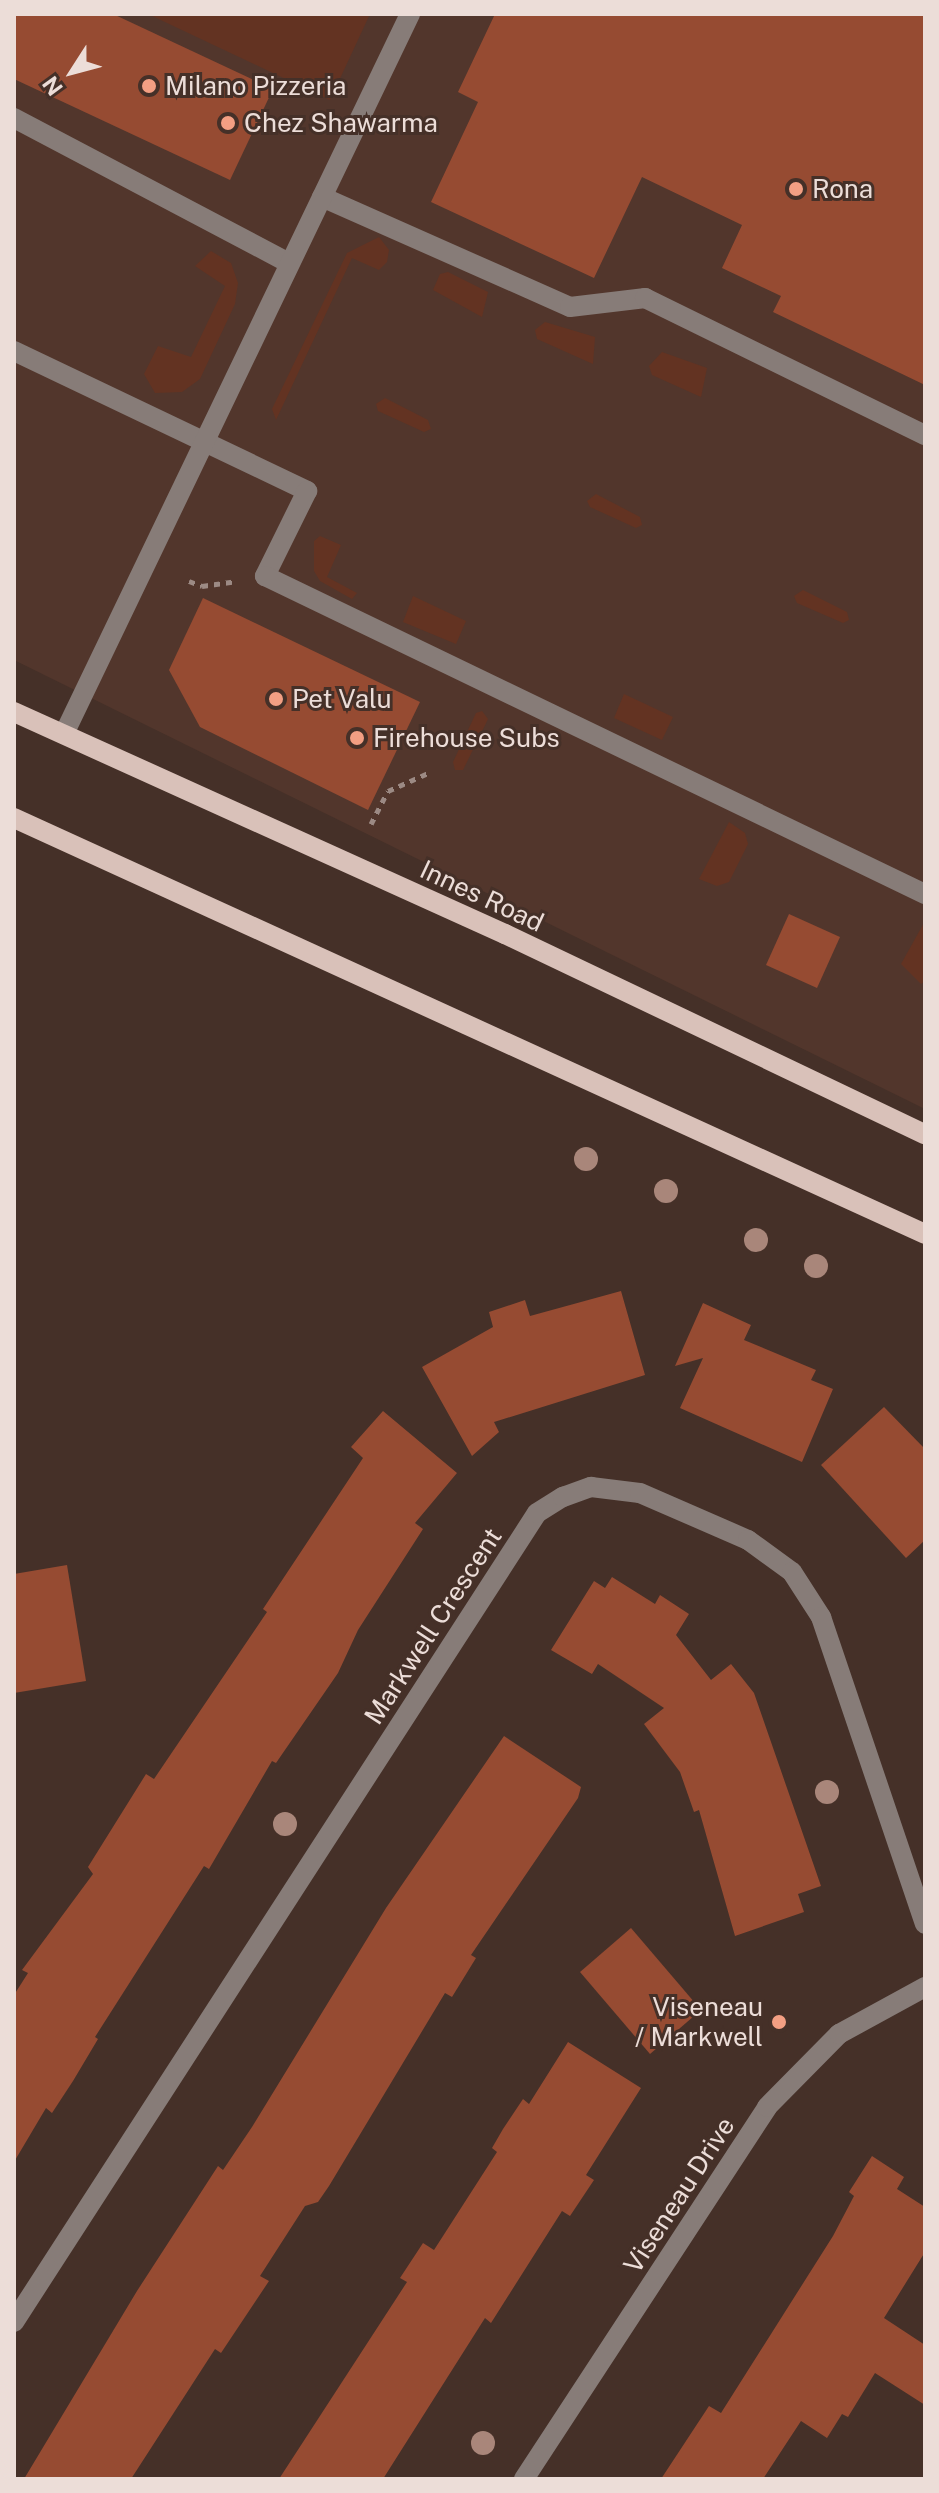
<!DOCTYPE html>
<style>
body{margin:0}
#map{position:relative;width:939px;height:2493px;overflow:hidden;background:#453028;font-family:"Public Sans",sans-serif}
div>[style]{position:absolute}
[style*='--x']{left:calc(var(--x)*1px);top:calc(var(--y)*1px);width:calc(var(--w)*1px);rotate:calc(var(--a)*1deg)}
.built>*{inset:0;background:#52362c}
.green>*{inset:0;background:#633322}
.building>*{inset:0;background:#964b32}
.path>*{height:5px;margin-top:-2.5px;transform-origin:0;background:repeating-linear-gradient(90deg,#9c8a84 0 6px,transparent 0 12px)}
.minor>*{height:20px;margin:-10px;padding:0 10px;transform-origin:10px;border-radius:10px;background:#877c78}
.major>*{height:20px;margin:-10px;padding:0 10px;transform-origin:10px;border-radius:10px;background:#d9c1b9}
.trees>*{width:24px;height:24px;margin:-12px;border-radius:50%;background:#a9867a}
.dots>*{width:22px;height:22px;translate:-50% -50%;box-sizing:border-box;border:4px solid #453028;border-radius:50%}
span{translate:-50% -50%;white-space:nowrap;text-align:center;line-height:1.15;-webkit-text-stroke:6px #453028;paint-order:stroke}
.poi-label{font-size:26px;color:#ecddd8}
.left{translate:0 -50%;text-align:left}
.right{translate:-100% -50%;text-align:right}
.street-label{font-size:26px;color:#ecddd8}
.frame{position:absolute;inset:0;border:16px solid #ecddd8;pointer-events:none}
.north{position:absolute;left:32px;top:32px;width:80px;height:80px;-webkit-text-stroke:6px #453028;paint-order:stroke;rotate:234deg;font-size:22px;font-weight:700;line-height:32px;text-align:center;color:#ecddd8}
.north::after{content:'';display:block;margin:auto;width:28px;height:36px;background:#ecddd8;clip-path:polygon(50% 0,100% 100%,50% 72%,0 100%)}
</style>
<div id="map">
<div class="built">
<i style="clip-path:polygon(14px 14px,925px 14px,925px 1109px,14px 660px)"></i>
</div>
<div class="green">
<i style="clip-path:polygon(148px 14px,370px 14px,330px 100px)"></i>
<i style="clip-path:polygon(379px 237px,389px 250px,387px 262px,379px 270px,352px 258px,276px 420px,272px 409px,347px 253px)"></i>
<i style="clip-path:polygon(211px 251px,231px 263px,238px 283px,235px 304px,200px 379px,182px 392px,155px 393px,144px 374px,158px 346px,191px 357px,225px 286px,195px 266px)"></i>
<i style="clip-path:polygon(448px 272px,488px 292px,482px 317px,433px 290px,440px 274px)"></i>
<i style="clip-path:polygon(545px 322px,595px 337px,593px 364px,537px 339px,535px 330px)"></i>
<i style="clip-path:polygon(662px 352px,707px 368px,701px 397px,652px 375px,649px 366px)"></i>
<i style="clip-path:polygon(385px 398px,428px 420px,431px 429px,424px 432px,378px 411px,376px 404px)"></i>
<i style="clip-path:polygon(596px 494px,640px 517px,642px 525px,636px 528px,590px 507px,587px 501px)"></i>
<i style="clip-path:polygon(320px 536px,341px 545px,327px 577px,357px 593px,352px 599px,320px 581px,314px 571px,314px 541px)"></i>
<i style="clip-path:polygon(803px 590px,847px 612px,849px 620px,843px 623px,797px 603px,794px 596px)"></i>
<i style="clip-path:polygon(413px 596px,466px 621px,456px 644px,403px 622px)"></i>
<i style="clip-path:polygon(624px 694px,673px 717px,662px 740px,614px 718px)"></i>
<i style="clip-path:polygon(482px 711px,488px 719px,463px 770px,455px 770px,453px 762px,476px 713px)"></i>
<i style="clip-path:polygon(729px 822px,745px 833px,748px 844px,729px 882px,717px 886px,699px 879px)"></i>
<i style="clip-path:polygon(925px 921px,925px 981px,921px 984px,901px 964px)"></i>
</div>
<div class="building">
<i style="clip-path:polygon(14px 14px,113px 14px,273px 89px,230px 180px,14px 79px)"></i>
<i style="clip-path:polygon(495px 14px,925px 14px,925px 385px,773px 312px,781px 296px,722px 268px,742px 225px,642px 177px,594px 278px,431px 202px,478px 102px,458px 92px)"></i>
<i style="clip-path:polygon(203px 598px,420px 702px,368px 810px,200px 727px,169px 670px)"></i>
<i style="clip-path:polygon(789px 914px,840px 937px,817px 988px,766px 965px)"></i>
<i style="clip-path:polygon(621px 1291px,645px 1375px,494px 1422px,499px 1432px,472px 1456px,422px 1367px,493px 1327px,489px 1312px,525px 1300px,530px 1316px)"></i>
<i style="clip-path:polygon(703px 1303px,751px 1325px,744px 1340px,816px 1370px,811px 1380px,833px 1389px,802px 1462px,680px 1408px,703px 1358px,675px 1366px)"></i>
<i style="clip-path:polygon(884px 1407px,925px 1449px,925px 1540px,906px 1558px,821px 1465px)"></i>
<i style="clip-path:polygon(383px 1411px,457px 1473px,415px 1523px,423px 1529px,358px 1630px,338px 1673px,276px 1763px,272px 1761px,209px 1869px,204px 1866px,95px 2037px,98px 2039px,73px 2081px,52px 2113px,46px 2108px,14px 2162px,14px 1995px,28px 1973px,22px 1970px,93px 1874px,88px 1867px,146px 1774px,154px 1779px,267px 1612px,263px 1609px,363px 1458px,351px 1447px)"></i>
<i style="clip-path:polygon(67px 1565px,86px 1681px,14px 1693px,14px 1574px)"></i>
<i style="clip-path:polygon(612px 1577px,655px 1604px,660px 1595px,689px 1614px,676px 1635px,711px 1680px,731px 1664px,754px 1693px,821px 1886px,798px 1894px,804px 1912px,735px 1936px,699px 1810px,694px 1812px,680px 1772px,644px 1724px,664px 1708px,598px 1664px,592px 1674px,551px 1650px,594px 1581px,605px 1588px)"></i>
<i style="clip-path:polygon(504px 1736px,581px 1787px,578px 1798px,471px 1955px,476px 1958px,452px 1997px,445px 1993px,329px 2186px,318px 2202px,305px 2206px,260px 2276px,269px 2281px,221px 2353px,215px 2349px,131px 2479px,24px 2479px,137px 2291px,218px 2166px,223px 2170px,252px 2127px,386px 1908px)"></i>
<i style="clip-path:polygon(631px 1928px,701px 2010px,650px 2054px,580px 1972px)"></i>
<i style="clip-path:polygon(568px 2042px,641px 2088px,586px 2175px,594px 2180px,570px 2216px,562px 2211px,491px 2323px,485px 2318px,383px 2479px,279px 2479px,407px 2282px,400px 2278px,423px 2243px,434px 2250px,497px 2152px,492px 2148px,503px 2129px,523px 2099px,529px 2104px)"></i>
<i style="clip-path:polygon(872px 2156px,904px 2177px,897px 2189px,925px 2207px,925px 2252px,884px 2318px,925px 2345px,925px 2405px,875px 2373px,848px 2417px,842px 2414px,827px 2438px,801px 2421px,763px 2479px,661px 2479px,709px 2406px,721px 2413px,833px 2236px,854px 2196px,849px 2192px)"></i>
</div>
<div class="path">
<i style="--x:189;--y:581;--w:14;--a:21"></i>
<i style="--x:202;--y:586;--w:34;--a:-8"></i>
<i style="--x:371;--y:824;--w:37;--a:-63"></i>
<i style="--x:388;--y:791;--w:44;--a:-24.2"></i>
</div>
<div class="minor">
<i style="--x:14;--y:118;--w:311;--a:27.8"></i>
<i style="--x:322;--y:197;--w:271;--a:23.9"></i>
<i style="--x:570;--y:307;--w:76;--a:-6.8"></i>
<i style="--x:645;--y:298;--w:312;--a:26.1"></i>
<i style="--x:14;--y:351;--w:325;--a:25.5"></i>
<i style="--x:307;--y:491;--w:95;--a:116.3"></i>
<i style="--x:265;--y:576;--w:733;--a:25.73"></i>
<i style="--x:64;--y:734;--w:799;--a:-64.33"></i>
<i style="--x:14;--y:2322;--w:963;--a:-57.12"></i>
<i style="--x:537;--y:1513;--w:31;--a:-32"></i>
<i style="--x:563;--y:1497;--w:30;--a:-20"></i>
<i style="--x:591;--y:1487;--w:49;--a:7"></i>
<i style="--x:640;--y:1493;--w:118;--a:23.5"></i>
<i style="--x:748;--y:1540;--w:54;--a:36"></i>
<i style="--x:792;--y:1572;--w:54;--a:57.2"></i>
<i style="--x:821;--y:1617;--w:324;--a:71.3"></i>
<i style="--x:524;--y:2479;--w:444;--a:-56.8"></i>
<i style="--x:767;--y:2107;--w:103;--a:-45.4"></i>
<i style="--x:839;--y:2034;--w:98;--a:-28.7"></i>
</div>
<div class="major">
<i style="--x:14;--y:712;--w:539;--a:24.33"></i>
<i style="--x:505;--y:934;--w:465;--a:25.5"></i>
<i style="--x:14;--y:818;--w:1001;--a:24.54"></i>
</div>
<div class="trees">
<i style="left:586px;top:1159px"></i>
<i style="left:666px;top:1191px"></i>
<i style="left:756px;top:1240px"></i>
<i style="left:816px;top:1266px"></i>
<i style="left:827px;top:1792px"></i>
<i style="left:285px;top:1824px"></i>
<i style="left:483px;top:2443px"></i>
</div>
<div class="dots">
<i style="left:149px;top:86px;background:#f39f83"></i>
<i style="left:228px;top:123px;background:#f39f83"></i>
<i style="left:796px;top:189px;background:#f39f83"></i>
<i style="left:276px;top:699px;background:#f39f83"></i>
<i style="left:357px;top:738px;background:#f39f83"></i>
<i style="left:779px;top:2022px;background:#f39f83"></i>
</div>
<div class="poi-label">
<span class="left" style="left:165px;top:86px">Milano Pizzeria</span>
<span class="left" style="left:244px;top:123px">Chez Shawarma</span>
<span class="left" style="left:812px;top:189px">Rona</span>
<span class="left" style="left:292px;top:699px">Pet Valu</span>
<span class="left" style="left:373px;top:738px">Firehouse Subs</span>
<span class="right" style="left:763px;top:2022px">Viseneau<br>/ Markwell</span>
</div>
<div class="street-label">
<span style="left:482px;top:896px;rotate:25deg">Innes Road</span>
<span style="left:433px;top:1626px;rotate:-57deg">Markwell Crescent</span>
<span style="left:679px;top:2195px;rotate:-57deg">Viseneau Drive</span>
</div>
<div class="frame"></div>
<div class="north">N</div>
</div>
